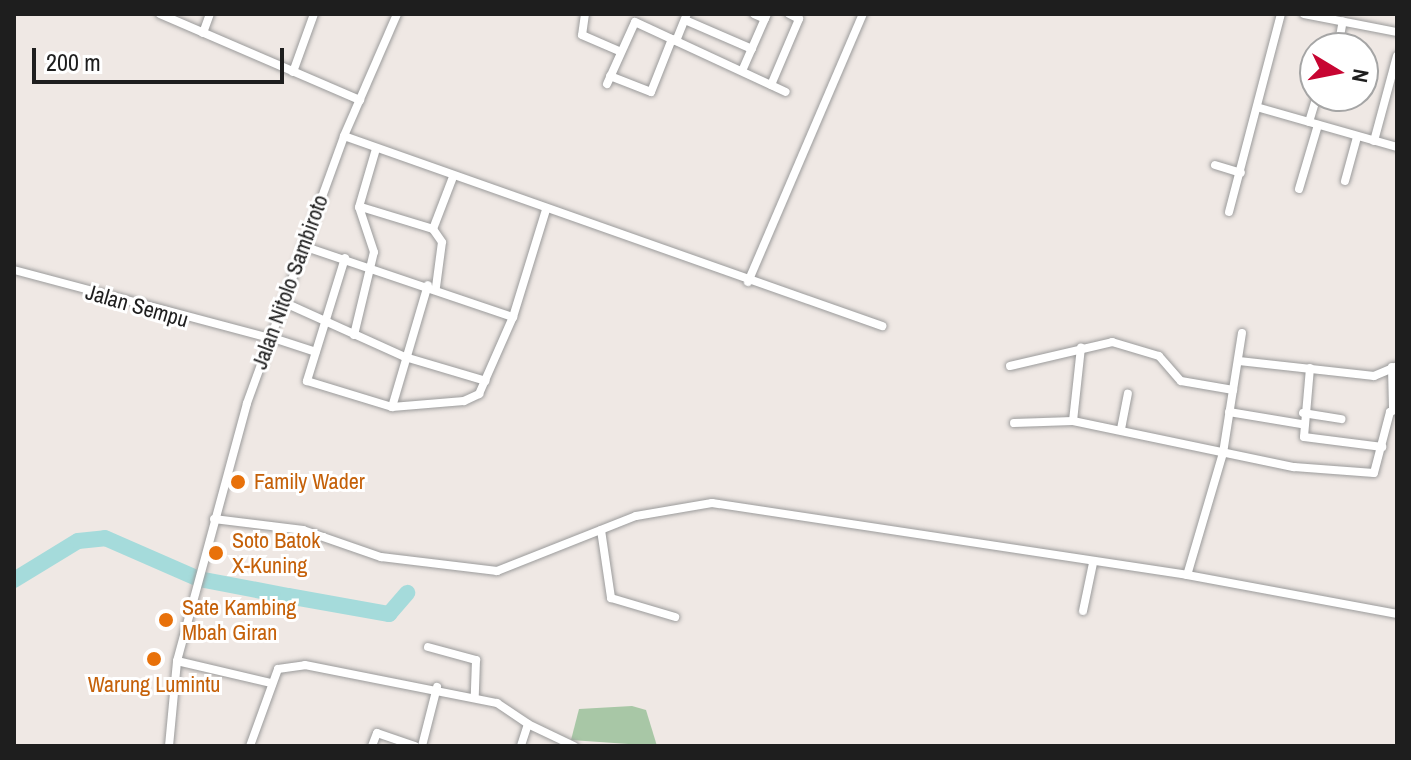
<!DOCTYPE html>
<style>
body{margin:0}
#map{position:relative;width:1411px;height:760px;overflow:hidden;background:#efe8e4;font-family:"Archivo Narrow",sans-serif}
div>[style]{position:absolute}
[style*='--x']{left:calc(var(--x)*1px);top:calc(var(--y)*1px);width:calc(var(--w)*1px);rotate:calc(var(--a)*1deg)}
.cemetery>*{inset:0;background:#a8c7a6}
.river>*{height:16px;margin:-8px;padding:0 8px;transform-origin:8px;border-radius:8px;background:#a5dbdb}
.roads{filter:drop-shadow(0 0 2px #9b9b9b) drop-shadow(0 0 2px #9b9b9b)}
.minor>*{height:8px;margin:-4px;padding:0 4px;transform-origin:4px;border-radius:4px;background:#fff}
.dots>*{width:22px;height:22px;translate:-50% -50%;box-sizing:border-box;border:4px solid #fff;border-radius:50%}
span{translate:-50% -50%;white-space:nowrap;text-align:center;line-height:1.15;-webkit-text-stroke:6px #fff;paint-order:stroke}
.street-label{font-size:22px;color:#1e1e1e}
.food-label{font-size:22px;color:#c56008}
.left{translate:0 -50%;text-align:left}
.frame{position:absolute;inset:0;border:16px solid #1e1e1e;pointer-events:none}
.north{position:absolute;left:1299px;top:32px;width:80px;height:80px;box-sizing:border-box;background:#fff;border:2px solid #a5a5a5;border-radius:50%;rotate:100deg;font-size:22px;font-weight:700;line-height:32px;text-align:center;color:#1e1e1e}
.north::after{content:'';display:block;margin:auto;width:28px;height:36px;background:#c70532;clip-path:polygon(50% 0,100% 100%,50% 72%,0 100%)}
.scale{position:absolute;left:32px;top:48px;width:252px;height:36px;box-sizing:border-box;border:4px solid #1e1e1e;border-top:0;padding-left:10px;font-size:24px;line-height:28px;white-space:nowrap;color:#1e1e1e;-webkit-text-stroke:6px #fff;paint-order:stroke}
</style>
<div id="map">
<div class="cemetery">
<i style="clip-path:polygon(632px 706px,646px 710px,657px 746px,571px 740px,579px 709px)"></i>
</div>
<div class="river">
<i style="--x:14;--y:580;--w:75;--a:-31.4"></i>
<i style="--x:78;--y:541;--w:27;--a:-6"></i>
<i style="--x:105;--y:538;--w:103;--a:23.6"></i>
<i style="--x:199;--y:579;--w:91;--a:10.8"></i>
<i style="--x:288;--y:596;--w:103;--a:10.1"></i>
<i style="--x:389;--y:614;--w:28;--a:-49"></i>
</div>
<div class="roads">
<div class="minor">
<i style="--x:160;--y:14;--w:218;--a:23.3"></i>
<i style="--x:585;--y:14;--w:21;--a:98"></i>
<i style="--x:582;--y:35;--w:40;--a:23.4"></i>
<i style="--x:754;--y:14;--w:12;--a:24"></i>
<i style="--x:1304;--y:14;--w:95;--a:11"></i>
<i style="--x:685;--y:20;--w:73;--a:23.4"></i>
<i style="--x:203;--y:33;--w:20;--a:-70"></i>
<i style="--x:676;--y:41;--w:29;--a:-68"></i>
<i style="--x:1338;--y:48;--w:27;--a:-80"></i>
<i style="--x:742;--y:71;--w:62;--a:-66.3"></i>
<i style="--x:293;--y:72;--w:62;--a:-70.1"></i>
<i style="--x:610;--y:76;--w:44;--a:21.3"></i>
<i style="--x:651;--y:92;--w:57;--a:-68.4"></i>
<i style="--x:607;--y:84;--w:68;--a:-65.7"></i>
<i style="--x:635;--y:22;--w:166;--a:24.9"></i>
<i style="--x:771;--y:85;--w:72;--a:-67"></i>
<i style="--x:799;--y:19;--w:11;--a:-153"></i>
<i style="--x:1260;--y:108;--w:142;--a:15.9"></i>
<i style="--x:1309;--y:122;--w:27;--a:-73"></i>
<i style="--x:344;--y:136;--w:571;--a:19.45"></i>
<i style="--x:1374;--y:141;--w:88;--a:-74.9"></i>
<i style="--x:1215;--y:165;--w:27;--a:17"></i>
<i style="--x:1345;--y:181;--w:46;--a:-74.7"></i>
<i style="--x:1299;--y:189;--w:67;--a:-73.5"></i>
<i style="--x:361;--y:207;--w:75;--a:17"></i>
<i style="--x:1229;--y:212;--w:205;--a:-75.3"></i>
<i style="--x:303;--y:246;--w:222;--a:18.7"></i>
<i style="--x:513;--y:317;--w:112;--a:-72.9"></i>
<i style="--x:345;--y:258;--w:129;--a:107.2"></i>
<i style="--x:307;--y:381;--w:89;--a:17"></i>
<i style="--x:392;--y:407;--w:72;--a:-4.8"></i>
<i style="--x:464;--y:401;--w:17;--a:-25"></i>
<i style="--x:479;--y:394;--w:84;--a:-66.2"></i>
<i style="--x:14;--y:270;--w:265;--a:14.9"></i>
<i style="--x:748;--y:282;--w:292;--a:-66.8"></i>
<i style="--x:436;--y:287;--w:45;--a:-82.4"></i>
<i style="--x:442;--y:242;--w:16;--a:-125"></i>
<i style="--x:433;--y:229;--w:56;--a:-69"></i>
<i style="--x:283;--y:302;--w:134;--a:24.3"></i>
<i style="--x:405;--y:357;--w:84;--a:16.5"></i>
<i style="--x:1242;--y:333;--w:121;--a:99"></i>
<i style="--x:1223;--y:453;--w:127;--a:106.4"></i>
<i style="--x:1187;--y:575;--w:214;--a:10.5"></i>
<i style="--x:354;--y:335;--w:85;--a:-76.5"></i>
<i style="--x:374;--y:252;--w:47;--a:-108.4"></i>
<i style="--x:359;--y:207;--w:60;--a:-73.7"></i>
<i style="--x:270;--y:337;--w:48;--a:18.1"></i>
<i style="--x:1239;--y:361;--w:136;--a:6.3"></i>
<i style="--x:1374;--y:376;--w:25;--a:-23"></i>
<i style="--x:1010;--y:366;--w:105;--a:-13.2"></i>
<i style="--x:1112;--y:342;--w:49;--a:16.6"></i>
<i style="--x:1159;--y:356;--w:33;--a:49"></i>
<i style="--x:1181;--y:381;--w:53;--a:9.8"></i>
<i style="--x:1392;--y:367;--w:41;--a:88.6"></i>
<i style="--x:1310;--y:368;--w:69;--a:95"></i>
<i style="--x:1304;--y:437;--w:79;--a:7.3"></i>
<i style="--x:392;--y:407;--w:127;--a:-73.6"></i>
<i style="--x:1229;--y:412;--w:73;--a:9.5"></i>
<i style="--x:1303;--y:413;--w:39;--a:9"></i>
<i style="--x:1073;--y:421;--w:74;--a:-83.8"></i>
<i style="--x:1014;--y:423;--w:59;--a:-1.9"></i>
<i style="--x:1073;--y:421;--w:226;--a:11.8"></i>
<i style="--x:1294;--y:467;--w:80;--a:4.3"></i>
<i style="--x:1374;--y:473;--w:63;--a:-75.3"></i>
<i style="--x:1390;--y:412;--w:8;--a:-23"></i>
<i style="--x:1121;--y:429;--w:36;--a:-79"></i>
<i style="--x:214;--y:519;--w:90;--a:7"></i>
<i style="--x:303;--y:530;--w:83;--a:19.1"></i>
<i style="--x:381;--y:557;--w:117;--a:6.9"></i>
<i style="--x:497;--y:571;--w:149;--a:-21.6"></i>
<i style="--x:636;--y:516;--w:77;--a:-9.7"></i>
<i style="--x:712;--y:503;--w:480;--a:8.6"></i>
<i style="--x:601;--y:530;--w:69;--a:81.6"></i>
<i style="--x:611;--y:598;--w:67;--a:16.5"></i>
<i style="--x:1083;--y:611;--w:49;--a:-78.2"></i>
<i style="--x:428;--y:647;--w:50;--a:15.2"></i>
<i style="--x:476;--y:660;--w:37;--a:92"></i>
<i style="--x:177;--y:661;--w:97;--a:13.2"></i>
<i style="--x:528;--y:724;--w:51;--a:25.6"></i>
<i style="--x:169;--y:746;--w:85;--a:-84.6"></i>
<i style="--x:177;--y:661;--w:267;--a:-74.8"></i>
<i style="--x:247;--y:403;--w:284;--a:-70"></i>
<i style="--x:344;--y:136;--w:133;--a:-66.5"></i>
<i style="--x:250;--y:746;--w:82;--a:-70"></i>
<i style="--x:278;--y:669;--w:27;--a:-8"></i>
<i style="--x:305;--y:665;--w:196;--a:11.2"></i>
<i style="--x:497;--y:703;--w:37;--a:34"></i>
<i style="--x:528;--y:724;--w:23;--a:108"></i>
<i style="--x:372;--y:746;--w:14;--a:-69"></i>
<i style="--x:377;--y:733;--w:40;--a:18.9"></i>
<i style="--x:422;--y:746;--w:61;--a:-75.7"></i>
</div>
</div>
<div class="dots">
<i style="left:238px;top:482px;background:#e8710a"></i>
<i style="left:216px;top:553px;background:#e8710a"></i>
<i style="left:166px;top:620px;background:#e8710a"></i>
<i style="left:154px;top:659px;background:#e8710a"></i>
</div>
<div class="street-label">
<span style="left:290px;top:282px;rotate:-70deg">Jalan Nitolo Sambiroto</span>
<span style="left:137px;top:306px;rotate:16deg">Jalan Sempu</span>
</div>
<div class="food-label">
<span class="left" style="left:254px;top:482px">Family Wader</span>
<span class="left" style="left:232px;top:553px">Soto Batok<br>X-Kuning</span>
<span class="left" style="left:182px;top:620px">Sate Kambing<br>Mbah Giran</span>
<span style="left:154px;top:685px">Warung Lumintu</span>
</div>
<div class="frame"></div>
<div class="north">N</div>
<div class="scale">200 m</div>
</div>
